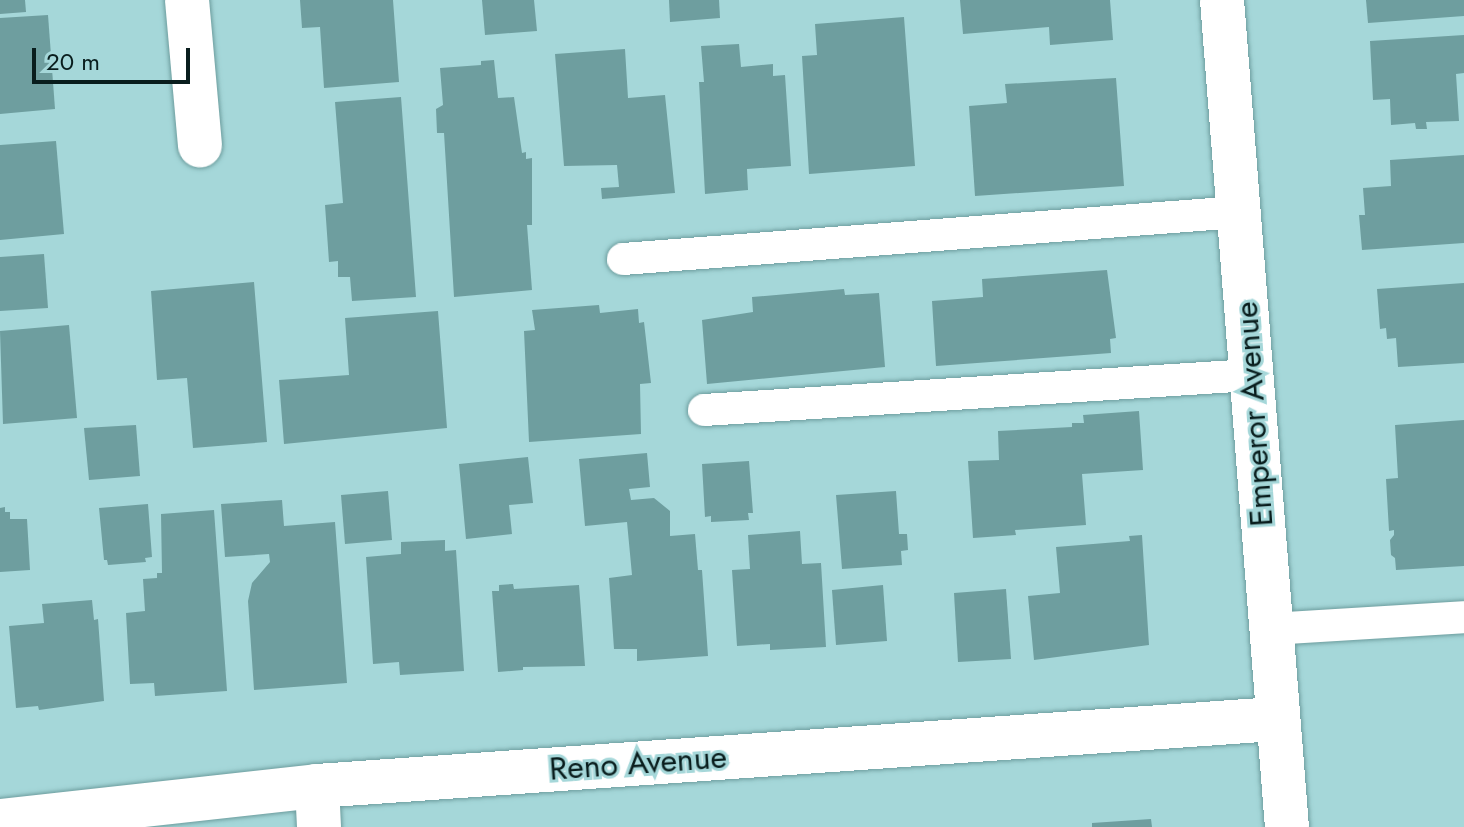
<!DOCTYPE html>
<style>
body{margin:0}
#map{position:relative;width:1464px;height:827px;overflow:hidden;background:#a5d7d9;font-family:Jost,sans-serif}
div>[style]{position:absolute}
[style*='--x']{left:calc(var(--x)*1px);top:calc(var(--y)*1px);width:calc(var(--w)*1px);rotate:calc(var(--a)*1deg)}
.building>*{inset:0;background:#6e9e9f}
.roads{filter:drop-shadow(0 0 2px #6d9d9e) drop-shadow(0 0 2px #6d9d9e)}
.service>*{height:32px;margin:-16px;padding:0 16px;transform-origin:16px;border-radius:16px;background:#fff}
.minor>*{height:44px;margin:-22px;padding:0 22px;transform-origin:22px;border-radius:22px;background:#fff}
span{translate:-50% -50%;white-space:nowrap;text-align:center;line-height:1.15;-webkit-text-stroke:6px #a5d7d9;paint-order:stroke}
.street-label{font-size:32px;color:#091d1d}
.scale{position:absolute;left:32px;top:48px;width:158px;height:36px;box-sizing:border-box;border:4px solid #091d1d;border-top:0;padding-left:10px;font-size:24px;line-height:28px;white-space:nowrap;color:#091d1d;-webkit-text-stroke:6px #a5d7d9;paint-order:stroke}
</style>
<div id="map">
<div class="building">
<i style="clip-path:polygon(0 0,25px 0,26px 12px,0 14px)"></i>
<i style="clip-path:polygon(300px 0,393px 0,399px 82px,324px 88px,320px 27px,302px 28px)"></i>
<i style="clip-path:polygon(482px 0,534px 0,537px 31px,485px 35px)"></i>
<i style="clip-path:polygon(669px 0,719px 0,720px 18px,670px 22px)"></i>
<i style="clip-path:polygon(960px 0,1110px 0,1113px 40px,1050px 45px,1049px 27px,963px 34px)"></i>
<i style="clip-path:polygon(1366px 0,1464px 0,1464px 16px,1368px 23px)"></i>
<i style="clip-path:polygon(48px 15px,55px 109px,0 114px,0 18px)"></i>
<i style="clip-path:polygon(904px 17px,915px 166px,809px 174px,802px 56px,817px 55px,815px 24px)"></i>
<i style="clip-path:polygon(1464px 35px,1464px 73px,1456px 74px,1459px 121px,1426px 122px,1427px 129px,1416px 129px,1415px 123px,1391px 125px,1390px 99px,1373px 100px,1370px 41px)"></i>
<i style="clip-path:polygon(739px 44px,741px 67px,773px 64px,773px 76px,785px 75px,791px 166px,747px 169px,748px 190px,705px 194px,699px 82px,704px 82px,701px 46px)"></i>
<i style="clip-path:polygon(625px 49px,628px 98px,665px 95px,675px 193px,602px 199px,601px 188px,619px 187px,617px 165px,564px 166px,555px 54px)"></i>
<i style="clip-path:polygon(494px 60px,498px 98px,514px 97px,522px 153px,526px 152px,526px 159px,532px 158px,532px 225px,527px 225px,532px 290px,454px 297px,444px 133px,437px 133px,436px 109px,443px 105px,440px 68px,481px 65px,481px 61px)"></i>
<i style="clip-path:polygon(1116px 78px,1124px 186px,975px 196px,969px 106px,1007px 103px,1005px 84px)"></i>
<i style="clip-path:polygon(401px 97px,416px 297px,352px 301px,350px 277px,338px 277px,338px 261px,329px 262px,325px 205px,343px 203px,335px 102px)"></i>
<i style="clip-path:polygon(56px 141px,64px 234px,0 240px,0 145px)"></i>
<i style="clip-path:polygon(1464px 155px,1464px 243px,1362px 250px,1359px 215px,1365px 215px,1363px 188px,1391px 186px,1390px 160px)"></i>
<i style="clip-path:polygon(44px 254px,48px 308px,0 311px,0 257px)"></i>
<i style="clip-path:polygon(1107px 270px,1116px 338px,1110px 339px,1111px 353px,936px 366px,932px 301px,983px 297px,982px 279px)"></i>
<i style="clip-path:polygon(254px 282px,267px 442px,193px 448px,187px 378px,157px 380px,151px 291px)"></i>
<i style="clip-path:polygon(1464px 283px,1464px 363px,1398px 367px,1396px 338px,1387px 339px,1386px 328px,1380px 329px,1377px 289px)"></i>
<i style="clip-path:polygon(844px 289px,845px 295px,879px 293px,885px 367px,707px 384px,702px 320px,753px 312px,752px 297px)"></i>
<i style="clip-path:polygon(599px 305px,600px 313px,638px 309px,639px 323px,644px 322px,651px 383px,640px 384px,641px 434px,529px 442px,524px 331px,535px 330px,532px 310px)"></i>
<i style="clip-path:polygon(438px 311px,447px 428px,284px 444px,279px 380px,349px 375px,345px 318px)"></i>
<i style="clip-path:polygon(69px 325px,77px 418px,3px 424px,0 331px)"></i>
<i style="clip-path:polygon(1139px 411px,1143px 470px,1082px 474px,1086px 525px,1015px 530px,1016px 535px,973px 538px,968px 461px,999px 460px,998px 431px,1072px 427px,1072px 423px,1084px 423px,1083px 415px)"></i>
<i style="clip-path:polygon(1464px 420px,1464px 566px,1396px 570px,1395px 558px,1391px 555px,1390px 540px,1394px 535px,1394px 530px,1389px 531px,1386px 479px,1398px 478px,1395px 425px)"></i>
<i style="clip-path:polygon(136px 425px,140px 476px,89px 480px,84px 428px)"></i>
<i style="clip-path:polygon(647px 453px,650px 487px,629px 489px,631px 500px,654px 498px,670px 511px,670px 536px,695px 534px,698px 570px,702px 570px,708px 656px,637px 661px,637px 649px,614px 649px,609px 578px,632px 575px,627px 522px,585px 526px,579px 459px)"></i>
<i style="clip-path:polygon(528px 457px,533px 503px,509px 505px,512px 534px,466px 539px,459px 464px)"></i>
<i style="clip-path:polygon(749px 461px,753px 513px,748px 513px,749px 520px,711px 522px,711px 516px,705px 517px,702px 464px)"></i>
<i style="clip-path:polygon(388px 491px,392px 540px,345px 544px,341px 495px)"></i>
<i style="clip-path:polygon(896px 491px,899px 534px,907px 534px,908px 550px,901px 551px,902px 565px,842px 569px,836px 495px)"></i>
<i style="clip-path:polygon(282px 500px,284px 526px,335px 522px,347px 683px,254px 690px,248px 601px,252px 583px,270px 562px,269px 554px,225px 557px,221px 504px)"></i>
<i style="clip-path:polygon(148px 504px,152px 557px,145px 558px,146px 562px,108px 565px,107px 560px,104px 560px,99px 508px)"></i>
<i style="clip-path:polygon(5px 507px,5px 512px,10px 512px,10px 519px,27px 519px,30px 570px,0 572px,0 508px)"></i>
<i style="clip-path:polygon(214px 510px,227px 691px,155px 696px,154px 683px,130px 684px,126px 613px,145px 611px,143px 579px,157px 578px,157px 573px,162px 573px,161px 514px)"></i>
<i style="clip-path:polygon(800px 531px,802px 564px,821px 563px,826px 647px,770px 650px,770px 644px,737px 646px,732px 570px,750px 569px,748px 535px)"></i>
<i style="clip-path:polygon(1142px 535px,1149px 645px,1034px 660px,1028px 596px,1060px 593px,1056px 547px,1130px 541px,1129px 536px)"></i>
<i style="clip-path:polygon(445px 540px,445px 551px,456px 550px,464px 671px,400px 675px,399px 662px,373px 664px,366px 557px,401px 554px,401px 542px)"></i>
<i style="clip-path:polygon(513px 584px,514px 589px,579px 585px,585px 666px,523px 667px,523px 670px,498px 672px,492px 591px,499px 591px,499px 585px)"></i>
<i style="clip-path:polygon(883px 585px,887px 641px,836px 645px,832px 590px)"></i>
<i style="clip-path:polygon(1006px 589px,1011px 659px,958px 662px,954px 593px)"></i>
<i style="clip-path:polygon(92px 600px,94px 620px,98px 619px,104px 701px,39px 710px,38px 706px,16px 708px,9px 626px,44px 623px,42px 604px)"></i>
<i style="clip-path:polygon(1151px 819px,1152px 827px,1092px 827px,1092px 823px)"></i>
</div>
<div class="roads">
<div class="service">
<i style="--x:623;--y:259;--w:617;--a:-4.37"></i>
<i style="--x:704;--y:410;--w:548;--a:-3.66"></i>
<i style="--x:1270;--y:629;--w:194;--a:-3.5"></i>
</div>
<div class="minor">
<i style="--x:187;--y:0;--w:146;--a:84.9"></i>
<i style="--x:1222;--y:0;--w:830;--a:85.51"></i>
<i style="--x:317;--y:786;--w:41;--a:87.2"></i>
<i style="--x:0;--y:821;--w:319;--a:-6.3"></i>
<i style="--x:317;--y:786;--w:961;--a:-4"></i>
</div>
</div>
<div class="street-label">
<span style="left:1254px;top:414px;rotate:-94deg">Emperor Avenue</span>
<span style="left:638px;top:763px;rotate:-4deg">Reno Avenue</span>
</div>
<div class="scale">20 m</div>
</div>
